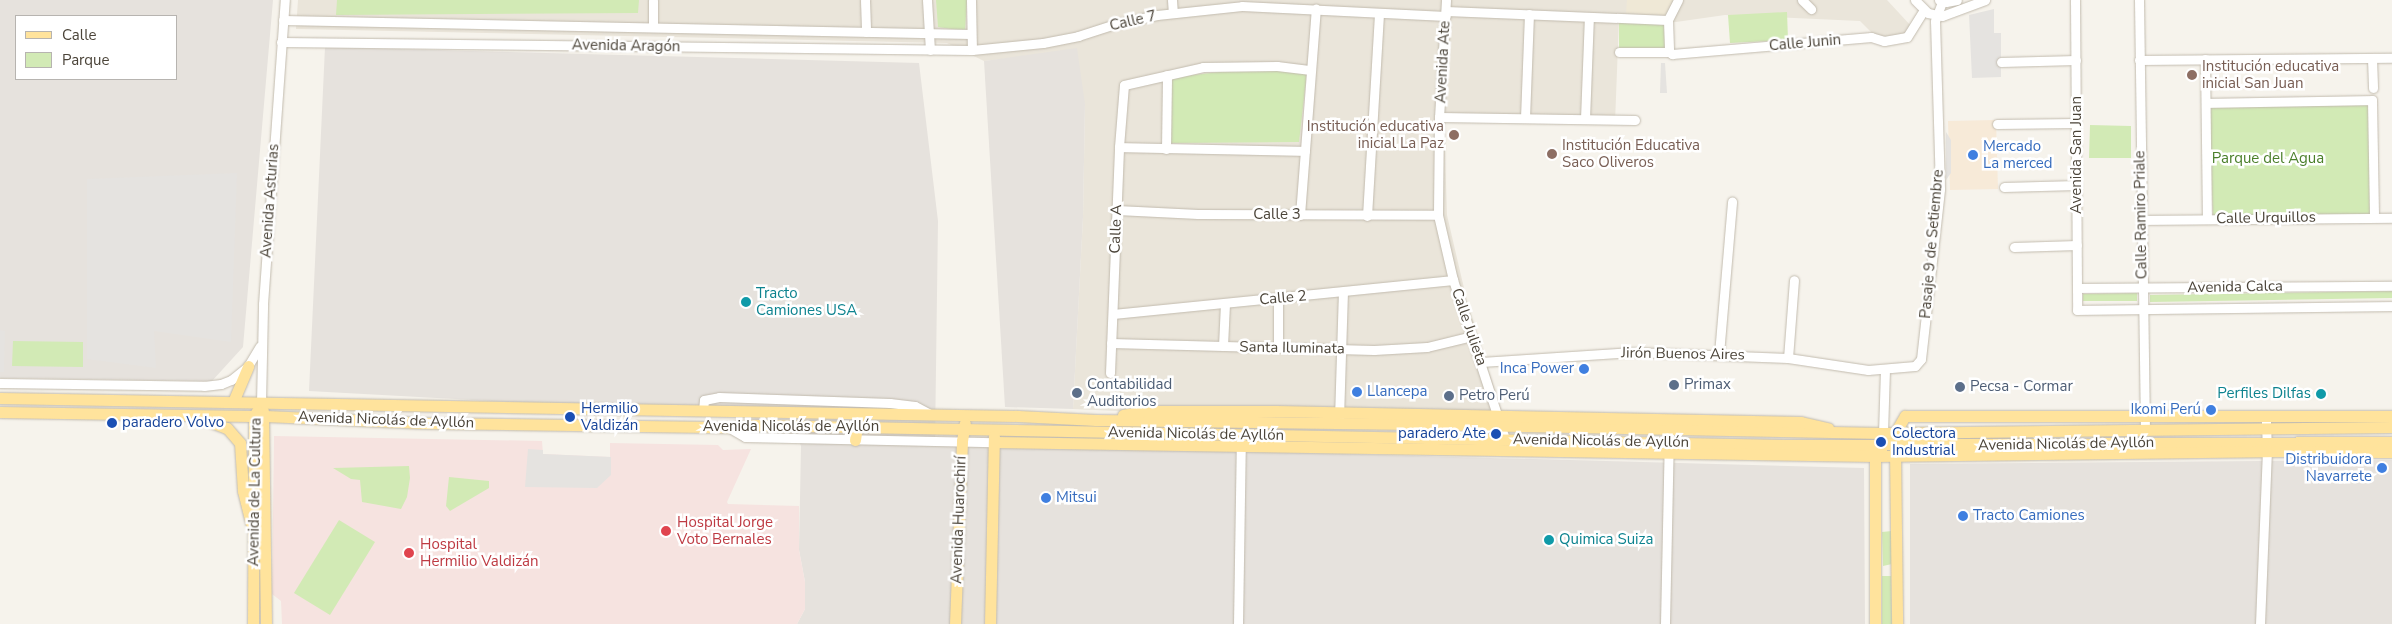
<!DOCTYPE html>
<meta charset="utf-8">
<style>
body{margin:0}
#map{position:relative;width:2392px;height:624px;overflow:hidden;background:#f6f3ec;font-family:"Nunito Sans",sans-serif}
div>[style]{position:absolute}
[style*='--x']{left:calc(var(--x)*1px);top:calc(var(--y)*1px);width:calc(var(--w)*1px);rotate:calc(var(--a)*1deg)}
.residential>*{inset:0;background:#eae5da}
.commercial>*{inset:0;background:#f7ead8}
.industrial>*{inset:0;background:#e6e2dd}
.education>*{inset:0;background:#efe8d6}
.medical>*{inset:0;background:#f6e3e0}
.green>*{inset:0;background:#d2eab5}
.parking>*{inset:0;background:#e5e3e0}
.roads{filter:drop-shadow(0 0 1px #c2bbae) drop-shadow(0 0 1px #c2bbae)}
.minor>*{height:9px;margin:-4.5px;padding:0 4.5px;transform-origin:4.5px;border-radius:4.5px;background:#fff}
.major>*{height:11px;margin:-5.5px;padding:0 5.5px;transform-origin:5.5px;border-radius:5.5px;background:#ffe39c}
.dots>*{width:14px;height:14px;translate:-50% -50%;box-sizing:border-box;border:2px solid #fff;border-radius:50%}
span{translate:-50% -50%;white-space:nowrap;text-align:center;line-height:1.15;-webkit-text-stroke:5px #fff;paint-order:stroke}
.street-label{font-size:15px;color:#4b4439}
.education-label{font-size:15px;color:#785e54}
.left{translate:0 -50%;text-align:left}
.right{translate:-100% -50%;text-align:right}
.shop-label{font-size:15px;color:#366cbe}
.park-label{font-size:15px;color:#4a7f2a}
.culture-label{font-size:15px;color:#0d838f}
.service-label{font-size:15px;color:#4e5e75}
.transit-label{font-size:15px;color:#164399}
.health-label{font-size:15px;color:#be3a42}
.legend{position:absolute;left:15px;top:15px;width:162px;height:65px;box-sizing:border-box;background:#fff;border:1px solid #b7b4b0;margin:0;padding:6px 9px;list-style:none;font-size:15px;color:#4b4439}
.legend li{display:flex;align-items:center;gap:10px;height:25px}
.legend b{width:25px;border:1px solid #b7b4b0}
</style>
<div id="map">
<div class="residential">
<i style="clip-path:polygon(298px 0,1887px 0,1912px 27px,1909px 34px,1879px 40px,1860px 21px,1725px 15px,1676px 22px,1619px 19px,1615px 123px,1444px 120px,1447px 215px,1467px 301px,1505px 422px,1313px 420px,1073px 409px,1083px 217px,1085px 104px,1038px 55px,984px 61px,947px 43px,296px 29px)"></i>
</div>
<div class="commercial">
<i style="clip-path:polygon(1996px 120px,1998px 189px,1950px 190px,1948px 121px)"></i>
</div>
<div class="industrial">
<i style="clip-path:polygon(evenodd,0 0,273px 0,243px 347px,212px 381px,0 378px,0 0,16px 16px,176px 16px,176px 79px,16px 79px,16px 16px)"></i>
<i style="clip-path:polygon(325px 47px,919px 63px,938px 221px,935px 443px,1864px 468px,1865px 624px,797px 624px,805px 609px,805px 582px,799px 550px,801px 446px,789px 417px,309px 391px)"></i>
<i style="clip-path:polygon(1077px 48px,1085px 104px,1083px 217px,1073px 409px,1005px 407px,984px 61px)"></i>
<i style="clip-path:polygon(2392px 460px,2392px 624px,1910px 624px,1910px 464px)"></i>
</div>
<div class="education">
<i style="clip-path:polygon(1627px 0,1673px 0,1665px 15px,1626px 13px)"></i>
</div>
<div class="medical">
<i style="clip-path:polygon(274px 436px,542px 441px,543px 454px,610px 457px,610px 443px,718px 445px,723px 450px,751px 449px,727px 502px,728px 504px,799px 506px,799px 550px,805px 582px,805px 609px,797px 624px,282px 624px,281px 601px,272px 594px)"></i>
</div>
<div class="green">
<i style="clip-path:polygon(337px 0,639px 0,638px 13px,336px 15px)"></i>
<i style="clip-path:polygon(936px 0,967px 0,965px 31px,938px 27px)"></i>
<i style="clip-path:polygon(1787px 12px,1788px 40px,1730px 43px,1728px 15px)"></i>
<i style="clip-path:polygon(1619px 21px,1664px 25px,1667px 51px,1619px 51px)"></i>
<i style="clip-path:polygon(1243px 69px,1307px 72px,1299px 142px,1169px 143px,1169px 78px)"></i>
<i style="clip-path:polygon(2369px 100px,2371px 216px,2213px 216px,2208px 102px)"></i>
<i style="clip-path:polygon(2090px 125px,2131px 126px,2131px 158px,2089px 158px)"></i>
<i style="clip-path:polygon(2392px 291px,2392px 298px,2150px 302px,2150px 295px)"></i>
<i style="clip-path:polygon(2137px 293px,2137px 301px,2083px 301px,2083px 294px)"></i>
<i style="clip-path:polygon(13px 341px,83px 342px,83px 367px,12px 366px)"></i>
<i style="clip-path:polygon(409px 466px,410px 478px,407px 497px,401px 509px,362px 502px,360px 480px,351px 479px,333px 468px)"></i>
<i style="clip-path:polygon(449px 477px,489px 481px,489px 488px,450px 511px,446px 506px)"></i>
<i style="clip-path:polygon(339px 520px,375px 542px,330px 615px,294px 593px)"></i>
<i style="clip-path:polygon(1892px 531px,1892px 564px,1883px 566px,1882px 532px)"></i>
<i style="clip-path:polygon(1882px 576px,1891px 576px,1892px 624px,1882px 624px)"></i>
</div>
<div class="parking">
<i style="clip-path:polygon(1994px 9px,1994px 33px,2001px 33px,2001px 77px,1972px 78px,1969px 15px)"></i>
<i style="clip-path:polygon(1661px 63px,1665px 63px,1667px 93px,1660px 93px)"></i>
<i style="clip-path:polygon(1946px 132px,1951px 140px,1951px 173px,1946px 180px)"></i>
<i style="clip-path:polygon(237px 173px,231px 342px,154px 331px,156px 368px,87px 359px,87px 179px)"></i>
<i style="clip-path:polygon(0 330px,5px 331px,4px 372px,0 372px)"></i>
<i style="clip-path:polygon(528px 449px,543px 450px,543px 454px,611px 457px,611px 475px,597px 488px,525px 487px)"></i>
</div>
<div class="roads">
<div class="minor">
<i style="--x:653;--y:0;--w:27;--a:90"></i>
<i style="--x:865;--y:0;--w:32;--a:88"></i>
<i style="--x:927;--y:0;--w:50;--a:86.6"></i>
<i style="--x:971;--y:0;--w:50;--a:88.9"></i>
<i style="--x:1172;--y:0;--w:13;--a:86"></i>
<i style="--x:1446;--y:0;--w:117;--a:93.4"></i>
<i style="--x:1439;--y:117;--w:98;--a:90.6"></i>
<i style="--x:1438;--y:215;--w:67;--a:77"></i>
<i style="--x:1453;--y:280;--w:167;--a:71.9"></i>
<i style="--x:1678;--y:0;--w:22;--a:117"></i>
<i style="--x:1668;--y:20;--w:32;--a:88"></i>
<i style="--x:1669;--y:52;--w:4;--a:34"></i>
<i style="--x:1672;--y:54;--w:200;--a:-4.9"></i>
<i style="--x:1871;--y:37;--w:14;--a:17"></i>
<i style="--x:1884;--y:41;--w:23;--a:-10"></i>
<i style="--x:1907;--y:37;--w:32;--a:-58"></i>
<i style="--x:1802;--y:0;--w:13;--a:45"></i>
<i style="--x:1915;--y:0;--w:18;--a:45"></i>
<i style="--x:1928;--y:13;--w:14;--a:12"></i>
<i style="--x:1942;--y:16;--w:46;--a:-20.4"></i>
<i style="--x:1939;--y:0;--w:7;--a:16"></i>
<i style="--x:1946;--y:2;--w:11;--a:-10"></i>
<i style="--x:2075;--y:0;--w:310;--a:89.6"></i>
<i style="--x:2077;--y:310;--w:315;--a:-0.7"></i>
<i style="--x:2139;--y:0;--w:431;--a:89.2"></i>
<i style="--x:1446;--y:11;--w:222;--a:2.3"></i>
<i style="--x:283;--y:20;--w:688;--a:1.17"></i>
<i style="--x:281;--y:42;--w:691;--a:0.66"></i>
<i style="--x:972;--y:50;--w:71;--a:-5.6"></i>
<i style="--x:1043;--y:43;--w:36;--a:-11"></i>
<i style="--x:1078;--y:36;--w:35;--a:-18"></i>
<i style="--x:1111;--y:25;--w:47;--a:-12.3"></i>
<i style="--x:1157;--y:15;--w:85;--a:-6"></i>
<i style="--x:1242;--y:6;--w:204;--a:2.8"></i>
<i style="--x:1619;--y:52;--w:50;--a:0"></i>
<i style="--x:2372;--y:58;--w:30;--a:88"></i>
<i style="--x:2205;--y:59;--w:160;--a:89.3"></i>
<i style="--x:2139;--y:60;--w:253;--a:-0.5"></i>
<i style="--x:2001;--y:62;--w:75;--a:-1.5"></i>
<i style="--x:2206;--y:103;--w:166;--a:-1"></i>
<i style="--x:2372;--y:100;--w:117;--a:89"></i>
<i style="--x:1439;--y:117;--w:196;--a:0.9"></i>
<i style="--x:1525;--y:118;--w:104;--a:-87.8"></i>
<i style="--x:1585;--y:119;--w:102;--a:-87.8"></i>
<i style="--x:1997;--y:124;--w:79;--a:-0.7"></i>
<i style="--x:1119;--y:147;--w:186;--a:1.2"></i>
<i style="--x:1166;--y:149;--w:74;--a:-89.2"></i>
<i style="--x:2004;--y:187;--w:73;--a:-1.6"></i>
<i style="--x:1117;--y:210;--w:81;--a:2.8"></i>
<i style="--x:1198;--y:214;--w:240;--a:0.2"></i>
<i style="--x:1300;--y:215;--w:207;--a:-85.6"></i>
<i style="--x:1367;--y:216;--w:203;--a:-86.6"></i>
<i style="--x:2141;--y:220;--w:251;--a:-0.5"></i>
<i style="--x:2014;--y:247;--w:63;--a:-1.8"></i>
<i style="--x:2077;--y:288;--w:315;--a:-0.4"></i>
<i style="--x:1113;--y:314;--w:342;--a:-5.7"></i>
<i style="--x:1111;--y:343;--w:263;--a:1.5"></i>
<i style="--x:1374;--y:350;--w:53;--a:-3.2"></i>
<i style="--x:1427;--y:347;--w:46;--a:-13.7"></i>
<i style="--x:1223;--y:346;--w:43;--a:-87.3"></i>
<i style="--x:1278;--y:348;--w:50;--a:-90"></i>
<i style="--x:1719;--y:354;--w:153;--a:-85.1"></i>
<i style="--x:1788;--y:358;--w:78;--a:-85.6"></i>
<i style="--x:1481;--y:362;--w:152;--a:-3.8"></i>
<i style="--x:1633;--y:352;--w:155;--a:2.2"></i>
<i style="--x:1788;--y:358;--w:81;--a:8.5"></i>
<i style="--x:1868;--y:370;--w:47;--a:-4.9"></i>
<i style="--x:1915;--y:366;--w:9;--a:-49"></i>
<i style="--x:1921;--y:359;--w:171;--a:-83.6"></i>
<i style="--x:1940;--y:189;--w:168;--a:-91.7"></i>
<i style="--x:1935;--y:21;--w:20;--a:-70"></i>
<i style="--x:1110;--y:373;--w:226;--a:-87.7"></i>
<i style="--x:1119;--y:147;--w:62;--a:-85.4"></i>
<i style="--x:1124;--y:85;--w:81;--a:-12.8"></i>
<i style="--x:1203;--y:67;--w:74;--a:-0.8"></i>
<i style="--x:1277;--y:66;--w:34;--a:7"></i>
<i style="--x:0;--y:383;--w:204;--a:0.8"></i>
<i style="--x:204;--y:386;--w:17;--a:-7"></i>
<i style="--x:221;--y:384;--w:11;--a:-22"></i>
<i style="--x:231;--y:380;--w:22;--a:-39"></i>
<i style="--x:248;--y:366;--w:23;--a:-59"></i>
<i style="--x:261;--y:403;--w:99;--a:-88.8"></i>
<i style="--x:263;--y:304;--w:305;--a:-85.9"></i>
<i style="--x:703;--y:411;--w:11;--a:-85"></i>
<i style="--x:704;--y:400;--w:15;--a:-11"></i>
<i style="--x:719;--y:397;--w:171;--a:2"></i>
<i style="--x:890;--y:403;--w:25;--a:7"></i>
<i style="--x:915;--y:406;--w:17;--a:28"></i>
<i style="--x:1339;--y:418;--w:126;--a:-88.2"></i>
<i style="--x:728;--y:427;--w:20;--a:30"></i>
<i style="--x:745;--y:437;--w:249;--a:1.2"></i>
<i style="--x:1883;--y:433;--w:63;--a:-88.2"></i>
<i style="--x:1238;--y:624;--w:182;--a:-89.1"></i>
<i style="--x:1665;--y:624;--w:195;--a:-88.8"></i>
<i style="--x:2260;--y:624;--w:173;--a:-87.7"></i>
<i style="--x:2267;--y:451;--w:33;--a:-92"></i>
</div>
<div class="major">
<i style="--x:0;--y:398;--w:1018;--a:1.01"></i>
<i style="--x:1018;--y:416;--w:78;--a:2.9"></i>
<i style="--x:1096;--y:420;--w:321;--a:0.7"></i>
<i style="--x:1417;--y:424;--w:466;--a:1.1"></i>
<i style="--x:1883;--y:433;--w:509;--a:-0.68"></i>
<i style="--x:233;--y:402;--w:39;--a:-67"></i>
<i style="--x:263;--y:411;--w:213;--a:89.2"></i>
<i style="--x:0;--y:412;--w:265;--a:0.9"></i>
<i style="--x:265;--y:416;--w:160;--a:2.5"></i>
<i style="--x:425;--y:423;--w:303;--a:0.8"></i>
<i style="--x:728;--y:427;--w:28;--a:-4"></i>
<i style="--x:756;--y:425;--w:1031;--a:1.11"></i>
<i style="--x:1787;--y:445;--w:605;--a:-0.28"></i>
<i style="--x:1123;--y:415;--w:22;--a:-10"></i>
<i style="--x:1145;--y:411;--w:131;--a:0"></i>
<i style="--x:1276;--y:411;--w:525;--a:1.2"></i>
<i style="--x:1801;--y:422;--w:28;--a:13"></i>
<i style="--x:203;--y:419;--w:26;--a:21"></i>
<i style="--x:227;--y:428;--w:20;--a:49"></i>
<i style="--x:240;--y:443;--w:48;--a:86.4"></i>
<i style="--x:243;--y:491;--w:33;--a:76"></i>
<i style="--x:1895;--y:433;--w:20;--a:-60"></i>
<i style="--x:1905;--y:416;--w:487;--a:0"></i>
<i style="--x:855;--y:440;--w:21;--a:-82"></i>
<i style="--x:994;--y:442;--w:881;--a:0.91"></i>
<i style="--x:1875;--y:456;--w:429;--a:-0.7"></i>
<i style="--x:2304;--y:451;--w:88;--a:0.7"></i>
<i style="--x:1875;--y:449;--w:175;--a:90"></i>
<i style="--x:1895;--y:450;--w:174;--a:89.3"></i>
<i style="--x:253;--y:624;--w:208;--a:-89.7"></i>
<i style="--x:254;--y:416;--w:6;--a:-59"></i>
<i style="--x:955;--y:624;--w:183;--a:-87.8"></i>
<i style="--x:962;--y:441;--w:18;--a:-81"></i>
<i style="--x:990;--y:624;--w:188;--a:-88.8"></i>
</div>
</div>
<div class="dots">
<i style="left:2192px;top:75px;background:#8d6e63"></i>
<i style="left:1454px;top:135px;background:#8d6e63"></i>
<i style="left:1552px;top:154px;background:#8d6e63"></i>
<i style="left:1973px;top:155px;background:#3f7fe0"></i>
<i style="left:746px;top:302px;background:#0f9aa8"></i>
<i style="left:1584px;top:369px;background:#3f7fe0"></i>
<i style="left:1674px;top:385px;background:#5c6f8a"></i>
<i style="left:1960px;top:387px;background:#5c6f8a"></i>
<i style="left:1357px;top:392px;background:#3f7fe0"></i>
<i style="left:1077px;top:393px;background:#5c6f8a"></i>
<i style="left:2321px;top:394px;background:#0f9aa8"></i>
<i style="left:1449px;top:396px;background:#5c6f8a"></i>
<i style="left:2211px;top:410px;background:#3f7fe0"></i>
<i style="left:570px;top:417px;background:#1a4fb4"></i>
<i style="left:112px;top:423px;background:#1a4fb4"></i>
<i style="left:1496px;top:434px;background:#1a4fb4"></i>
<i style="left:1881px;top:442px;background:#1a4fb4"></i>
<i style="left:2382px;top:468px;background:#3f7fe0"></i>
<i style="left:1046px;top:498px;background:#3f7fe0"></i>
<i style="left:1963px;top:516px;background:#3f7fe0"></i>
<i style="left:666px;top:531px;background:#e0444e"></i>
<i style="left:1549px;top:540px;background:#0f9aa8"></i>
<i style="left:409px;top:553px;background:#e0444e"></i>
</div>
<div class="street-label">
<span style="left:1133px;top:21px;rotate:-13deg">Calle 7</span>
<span style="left:1805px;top:43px;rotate:-5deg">Calle Junin</span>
<span style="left:626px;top:46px;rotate:1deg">Avenida Aragón</span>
<span style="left:1443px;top:62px;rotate:-87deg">Avenida Ate</span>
<span style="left:2077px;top:155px;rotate:-90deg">Avenida San Juan</span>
<span style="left:270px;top:201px;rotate:-86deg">Avenida Asturias</span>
<span style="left:1277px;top:215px">Calle 3</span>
<span style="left:2141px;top:215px;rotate:-91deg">Calle Ramiro Priale</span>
<span style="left:2266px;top:218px;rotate:-1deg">Calle Urquillos</span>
<span style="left:1116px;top:229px;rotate:-88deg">Calle A</span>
<span style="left:1932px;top:244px;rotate:-85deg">Pasaje 9 de Setiembre</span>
<span style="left:2235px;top:287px;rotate:-1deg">Avenida Calca</span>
<span style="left:1283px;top:298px;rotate:-5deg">Calle 2</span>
<span style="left:1469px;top:327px;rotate:71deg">Calle Julieta</span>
<span style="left:1292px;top:348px;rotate:1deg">Santa Iluminata</span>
<span style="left:1683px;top:354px;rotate:1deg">Jirón Buenos Aires</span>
<span style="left:386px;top:420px;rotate:2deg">Avenida Nicolás de Ayllón</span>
<span style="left:791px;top:427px">Avenida Nicolás de Ayllón</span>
<span style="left:1196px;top:434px;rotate:1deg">Avenida Nicolás de Ayllón</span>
<span style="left:1601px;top:441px;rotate:1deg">Avenida Nicolás de Ayllón</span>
<span style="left:2066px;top:444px;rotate:-1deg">Avenida Nicolás de Ayllón</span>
<span style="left:255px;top:492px;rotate:-89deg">Avenida de La Cultura</span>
<span style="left:959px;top:520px;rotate:-88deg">Avenida Huarochirí</span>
</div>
<div class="education-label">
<span class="left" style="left:2202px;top:75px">Institución educativa<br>inicial San Juan</span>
<span class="right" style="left:1444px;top:135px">Institución educativa<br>inicial La Paz</span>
<span class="left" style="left:1562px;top:154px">Institución Educativa<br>Saco Oliveros</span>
</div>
<div class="shop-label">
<span class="left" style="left:1983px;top:155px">Mercado<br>La merced</span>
<span class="right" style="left:1574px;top:369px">Inca Power</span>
<span class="left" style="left:1367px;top:392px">Llancepa</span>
<span class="right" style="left:2201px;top:410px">Ikomi Perú</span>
<span class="right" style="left:2372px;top:468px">Distribuidora<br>Navarrete</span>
<span class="left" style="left:1056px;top:498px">Mitsui</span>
<span class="left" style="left:1973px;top:516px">Tracto Camiones</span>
</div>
<div class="park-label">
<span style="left:2268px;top:159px">Parque del Agua</span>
</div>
<div class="culture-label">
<span class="left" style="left:756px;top:302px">Tracto<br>Camiones USA</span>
<span class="right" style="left:2311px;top:394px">Perfiles Dilfas</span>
<span class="left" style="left:1559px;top:540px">Quimica Suiza</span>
</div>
<div class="service-label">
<span class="left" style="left:1087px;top:393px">Contabilidad<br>Auditorios</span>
<span class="left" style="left:1684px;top:385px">Primax</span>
<span class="left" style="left:1970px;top:387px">Pecsa - Cormar</span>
<span class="left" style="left:1459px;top:396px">Petro Perú</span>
</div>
<div class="transit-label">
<span class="left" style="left:581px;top:417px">Hermilio<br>Valdizán</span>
<span class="left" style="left:122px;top:423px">paradero Volvo</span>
<span class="left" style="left:1892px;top:442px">Colectora<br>Industrial</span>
<span class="right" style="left:1486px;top:434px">paradero Ate</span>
</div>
<div class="health-label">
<span class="left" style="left:677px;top:531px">Hospital Jorge<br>Voto Bernales</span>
<span class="left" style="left:420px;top:553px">Hospital<br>Hermilio Valdizán</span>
</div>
<ul class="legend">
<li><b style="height:6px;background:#ffe39c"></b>Calle</li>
<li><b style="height:14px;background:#d2eab5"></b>Parque</li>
</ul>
</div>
